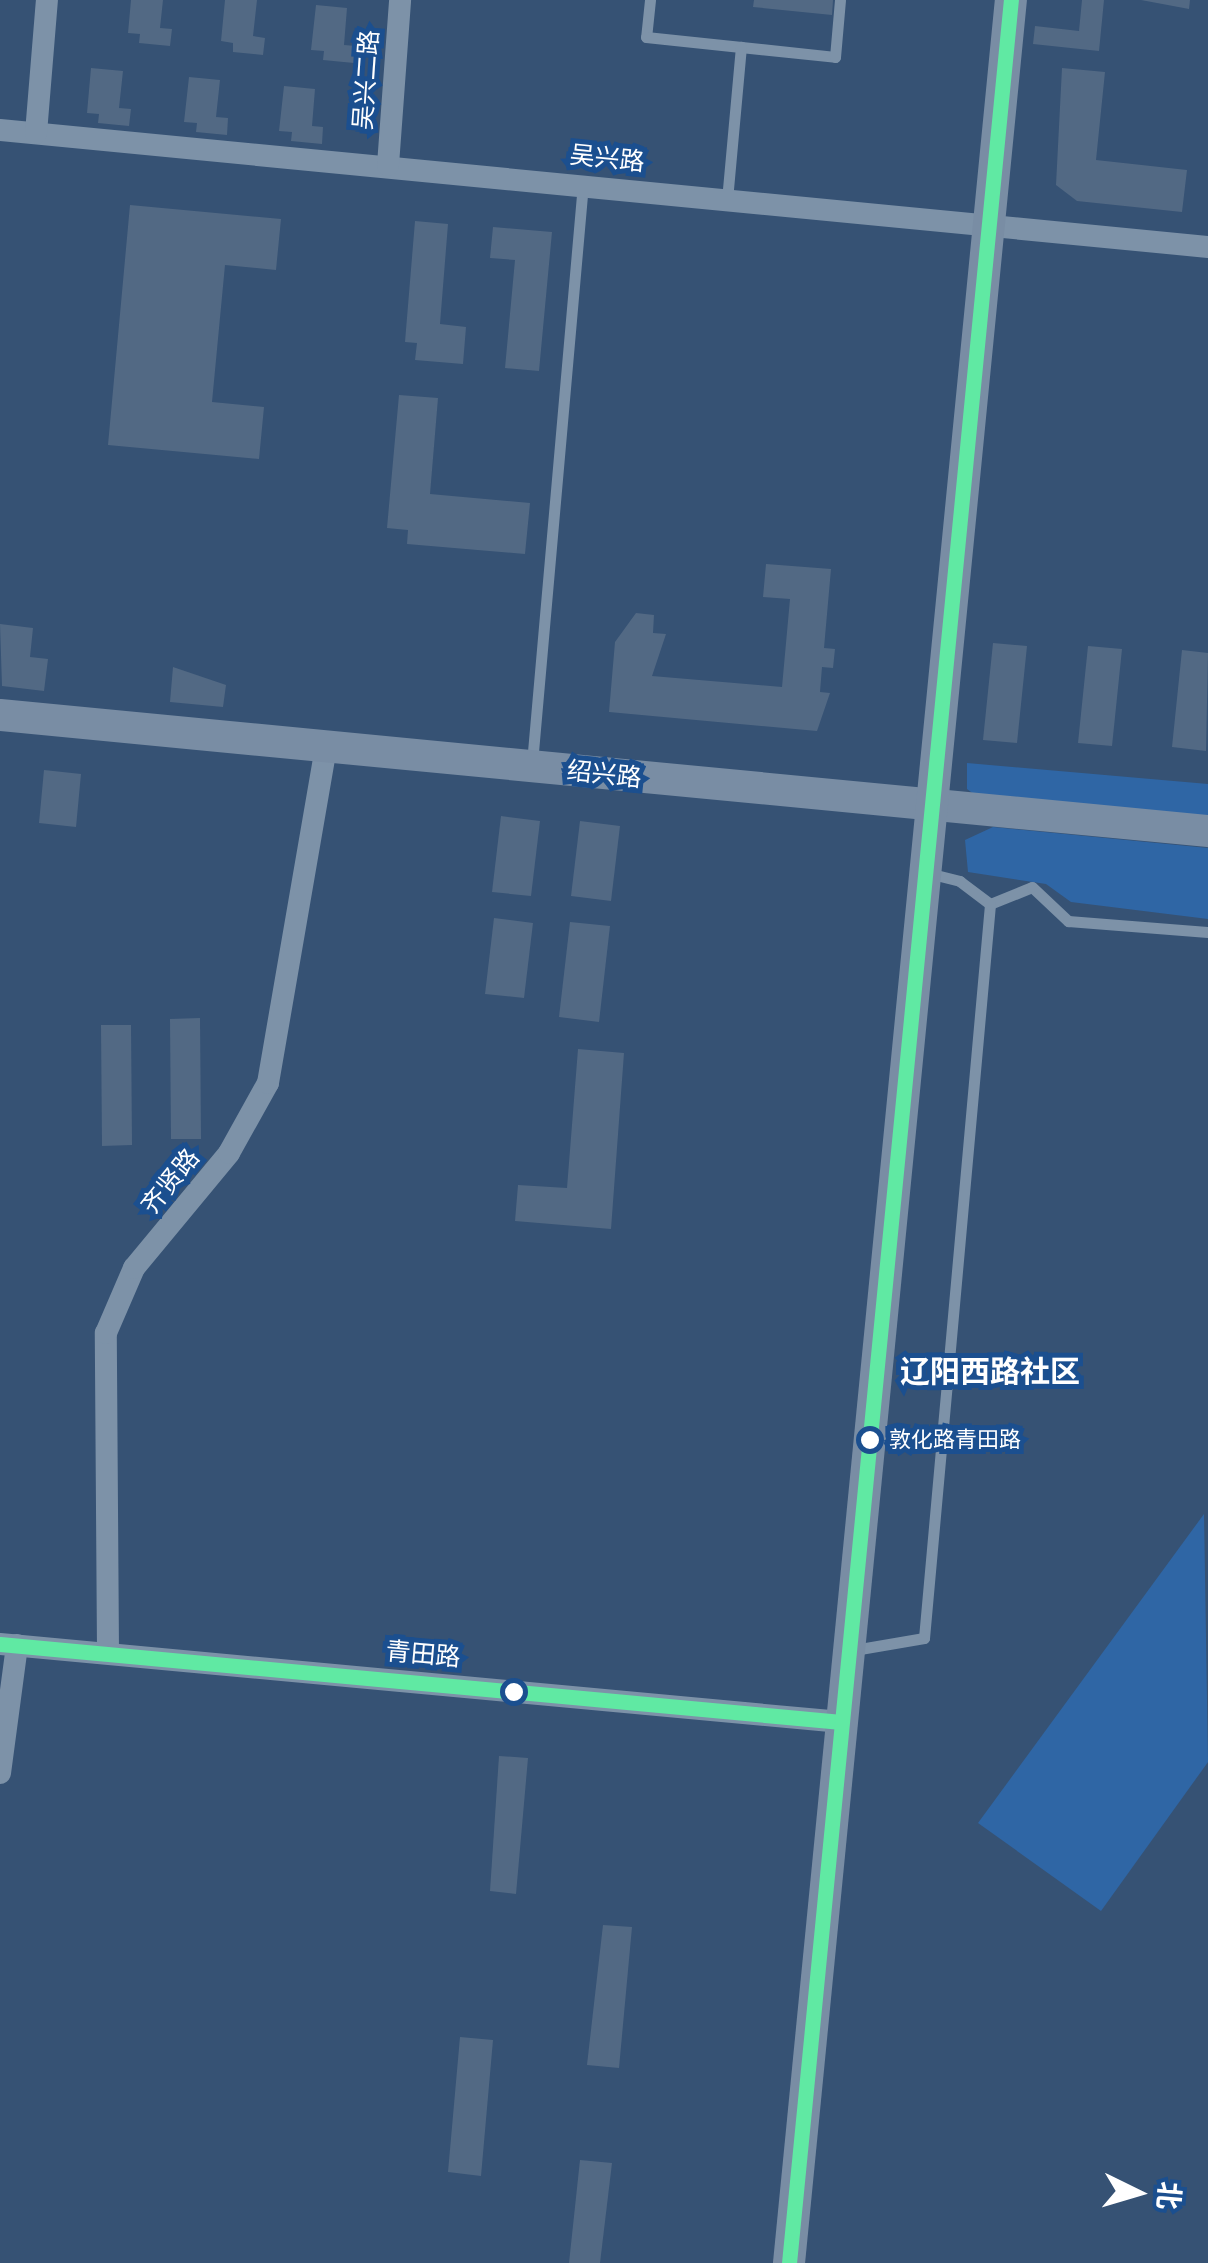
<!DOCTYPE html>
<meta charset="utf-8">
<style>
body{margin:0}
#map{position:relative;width:1208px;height:2263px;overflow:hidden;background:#365274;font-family:"Work Sans","Noto Sans SC",sans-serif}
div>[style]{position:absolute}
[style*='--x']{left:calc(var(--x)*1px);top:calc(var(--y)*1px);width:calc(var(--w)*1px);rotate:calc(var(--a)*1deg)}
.green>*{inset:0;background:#2f66a5}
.building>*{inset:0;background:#526984}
.lane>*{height:11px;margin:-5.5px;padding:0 5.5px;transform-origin:5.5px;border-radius:5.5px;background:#7d92a8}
.street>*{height:22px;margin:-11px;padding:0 11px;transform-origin:11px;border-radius:11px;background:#7d92a8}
.secondary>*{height:32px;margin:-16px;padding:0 16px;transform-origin:16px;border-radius:16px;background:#798da4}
.bus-1>*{height:15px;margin:-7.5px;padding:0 7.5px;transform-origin:7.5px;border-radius:7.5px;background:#60e9a3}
.dots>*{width:28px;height:28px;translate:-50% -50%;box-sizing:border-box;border:5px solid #1b4f8f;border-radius:50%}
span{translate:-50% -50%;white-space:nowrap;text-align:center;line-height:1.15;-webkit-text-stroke:10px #1b4f8f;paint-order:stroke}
.bus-label{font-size:22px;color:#fff}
.left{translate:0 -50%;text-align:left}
.street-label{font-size:25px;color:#fff}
.quarter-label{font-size:30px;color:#fff;font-weight:700}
.north{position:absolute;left:1088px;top:2143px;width:100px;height:100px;-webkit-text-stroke:8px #1b4f8f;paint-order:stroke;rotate:95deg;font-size:28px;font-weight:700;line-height:40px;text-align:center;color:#fff}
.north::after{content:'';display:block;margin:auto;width:35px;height:45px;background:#fff;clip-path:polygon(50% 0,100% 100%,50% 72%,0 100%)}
</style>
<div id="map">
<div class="green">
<i style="clip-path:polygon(967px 763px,1208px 784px,1208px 820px,987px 804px,967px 789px)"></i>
<i style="clip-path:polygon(993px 827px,1208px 848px,1208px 919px,1071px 902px,1046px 884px,968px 872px,965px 840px)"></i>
<i style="clip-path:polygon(1204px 1514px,1208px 1762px,1101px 1911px,978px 1823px)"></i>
</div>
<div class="building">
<i style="clip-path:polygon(131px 0,163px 0,160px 28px,172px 29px,170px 46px,139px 43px,140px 34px,128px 33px)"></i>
<i style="clip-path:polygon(225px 0,257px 0,253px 36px,265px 38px,263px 55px,233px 52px,233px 43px,221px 41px)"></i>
<i style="clip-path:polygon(754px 0,833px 0,832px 15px,753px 7px)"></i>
<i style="clip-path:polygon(1082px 0,1104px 0,1099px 51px,1033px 44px,1035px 26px,1079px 31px)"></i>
<i style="clip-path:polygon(1141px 0,1190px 0,1189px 9px)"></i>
<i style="clip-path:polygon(316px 5px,347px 8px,344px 45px,356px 46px,354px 63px,323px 60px,324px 51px,311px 50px)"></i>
<i style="clip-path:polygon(91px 68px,123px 71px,119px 108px,131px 109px,129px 126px,98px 123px,99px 114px,87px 113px)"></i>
<i style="clip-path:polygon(1062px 68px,1105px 72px,1096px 160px,1187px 170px,1182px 212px,1077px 201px,1056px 185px)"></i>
<i style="clip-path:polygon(189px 77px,220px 80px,216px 117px,228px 118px,227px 135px,196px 132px,197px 123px,184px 122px)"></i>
<i style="clip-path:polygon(284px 86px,315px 89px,312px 126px,323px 127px,322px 144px,291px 141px,292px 132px,279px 131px)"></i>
<i style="clip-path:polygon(130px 205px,281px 219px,276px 270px,225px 265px,212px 402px,264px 407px,259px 459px,108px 445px)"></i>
<i style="clip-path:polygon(415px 221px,448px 224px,440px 324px,466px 327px,463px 364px,415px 360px,417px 343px,405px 342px)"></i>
<i style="clip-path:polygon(493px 227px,552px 232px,539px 371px,505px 368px,515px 260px,490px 258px)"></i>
<i style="clip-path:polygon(399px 395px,438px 398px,430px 494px,530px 503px,525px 554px,407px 544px,408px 530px,387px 528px)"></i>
<i style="clip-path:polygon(766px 564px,831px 569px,824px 648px,835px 649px,833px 668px,822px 667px,820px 692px,830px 693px,817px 731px,609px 712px,615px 642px,636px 613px,654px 615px,653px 633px,666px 634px,652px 676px,782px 687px,790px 599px,763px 597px)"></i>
<i style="clip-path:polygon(0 624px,33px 628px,30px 657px,48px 659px,44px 691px,2px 686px)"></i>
<i style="clip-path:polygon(993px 643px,1027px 646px,1017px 743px,983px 740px)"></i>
<i style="clip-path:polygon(1088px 646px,1122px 649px,1112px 746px,1078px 743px)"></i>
<i style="clip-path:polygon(1182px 650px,1208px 653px,1206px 751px,1172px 747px)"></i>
<i style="clip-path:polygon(173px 667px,226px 685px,223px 707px,170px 702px)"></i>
<i style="clip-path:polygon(44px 770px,81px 774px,76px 827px,39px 823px)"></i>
<i style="clip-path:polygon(501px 816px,540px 821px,531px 896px,492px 892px)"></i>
<i style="clip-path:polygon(580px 821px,620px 826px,611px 901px,571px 896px)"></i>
<i style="clip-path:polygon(494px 918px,533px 923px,524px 998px,485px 994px)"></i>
<i style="clip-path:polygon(570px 922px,610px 926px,599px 1022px,559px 1017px)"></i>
<i style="clip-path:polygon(200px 1018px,201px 1139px,171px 1139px,170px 1019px)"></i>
<i style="clip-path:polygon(101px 1025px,131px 1025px,132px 1145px,102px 1146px)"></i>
<i style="clip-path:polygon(578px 1049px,624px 1053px,611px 1229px,515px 1221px,518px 1185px,567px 1188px)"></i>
<i style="clip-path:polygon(499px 1756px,528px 1758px,516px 1894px,490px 1891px)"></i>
<i style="clip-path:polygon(603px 1925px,632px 1927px,619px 2068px,587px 2065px)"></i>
<i style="clip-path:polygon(460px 2037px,493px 2040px,481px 2176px,448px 2172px)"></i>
<i style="clip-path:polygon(580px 2160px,612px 2163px,600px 2263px,569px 2263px)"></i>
</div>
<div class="lane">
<i style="--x:650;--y:0;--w:37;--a:96"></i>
<i style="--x:646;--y:37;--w:190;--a:6"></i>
<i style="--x:835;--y:57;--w:57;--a:-85"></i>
<i style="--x:727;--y:200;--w:154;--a:-84.8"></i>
<i style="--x:532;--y:763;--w:581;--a:-84.97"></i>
<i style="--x:990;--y:904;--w:45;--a:-22"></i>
<i style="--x:1032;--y:887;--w:50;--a:43.4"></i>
<i style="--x:1068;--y:921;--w:140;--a:4.5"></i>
<i style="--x:854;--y:1650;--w:71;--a:-9.7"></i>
<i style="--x:924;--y:1638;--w:737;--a:-84.86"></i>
<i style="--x:990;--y:904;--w:38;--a:-143"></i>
<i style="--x:960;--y:881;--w:33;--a:-166"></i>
</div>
<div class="street">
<i style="--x:0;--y:130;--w:1214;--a:5.53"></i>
<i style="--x:36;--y:133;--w:133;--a:-85.3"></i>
<i style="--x:388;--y:165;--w:165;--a:-85.8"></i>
<i style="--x:0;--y:1644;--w:845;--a:5.3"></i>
<i style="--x:108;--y:1652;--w:319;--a:-90.4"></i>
<i style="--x:106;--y:1333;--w:71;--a:-66.7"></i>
<i style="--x:134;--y:1268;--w:149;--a:-50.4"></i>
<i style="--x:229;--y:1153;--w:80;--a:-60.9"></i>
<i style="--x:268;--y:1083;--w:341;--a:-80.2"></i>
<i style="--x:0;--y:1773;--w:129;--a:-82.4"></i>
</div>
<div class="secondary">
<i style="--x:0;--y:715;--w:1214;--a:5.49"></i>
<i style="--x:789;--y:2263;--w:2274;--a:-84.4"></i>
</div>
<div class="bus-1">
<i style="--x:0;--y:1644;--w:845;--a:5.3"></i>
<i style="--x:789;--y:2263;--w:2274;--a:-84.4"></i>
</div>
<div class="dots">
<i style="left:870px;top:1440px;background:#fff"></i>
<i style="left:514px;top:1692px;background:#fff"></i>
</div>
<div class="bus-label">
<span class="left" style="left:889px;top:1440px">敦化路青田路</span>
</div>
<div class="street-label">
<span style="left:367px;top:80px;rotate:-86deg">吴兴二路</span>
<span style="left:607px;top:159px;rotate:6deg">吴兴路</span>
<span style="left:604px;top:775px;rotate:6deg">绍兴路</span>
<span style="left:171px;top:1182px;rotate:-51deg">齐贤路</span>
<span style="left:423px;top:1655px;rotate:5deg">青田路</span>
</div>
<div class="quarter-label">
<span style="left:990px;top:1372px">辽阳西路社区</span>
</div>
<div class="north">北</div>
</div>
